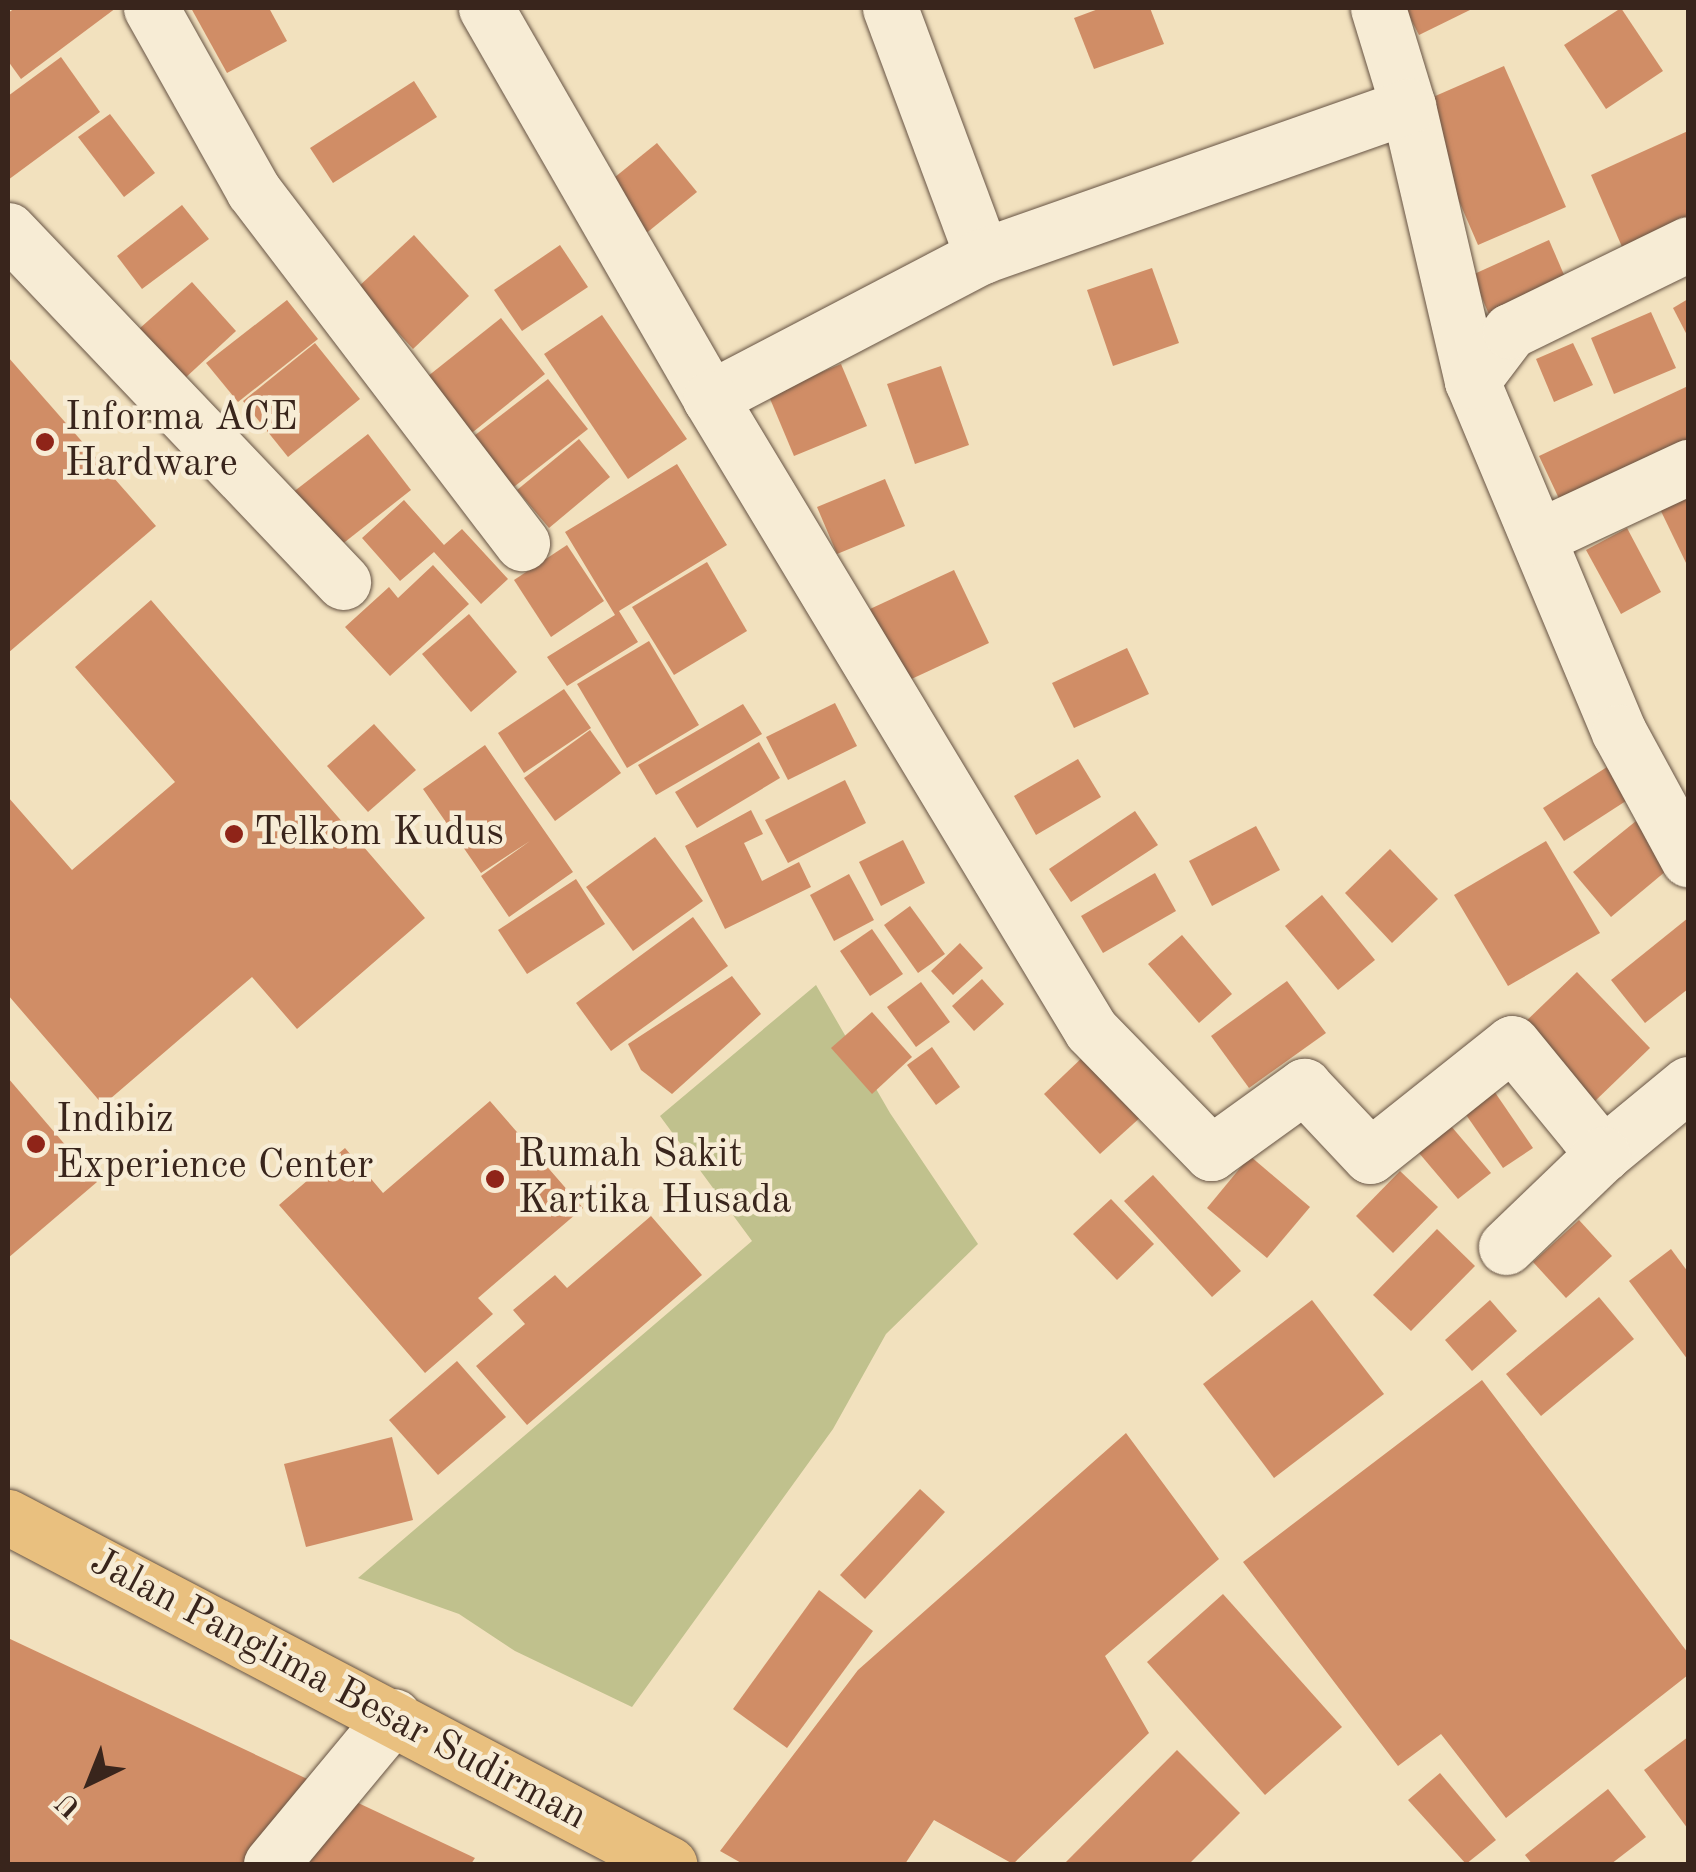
<!DOCTYPE html>
<style>
body{margin:0}
#map{position:relative;width:1696px;height:1872px;overflow:hidden;background:#f2e1be;font-family:"Old Standard TT",serif}
div>[style]{position:absolute}
[style*='--x']{left:calc(var(--x)*1px);top:calc(var(--y)*1px);width:calc(var(--w)*1px);rotate:calc(var(--a)*1deg)}
.green>*{inset:0;background:#c0c18d}
.building>*{inset:0;background:#d08d66}
.roads{filter:drop-shadow(0 0 2px #675444) drop-shadow(0 0 2px #675444)}
.minor>*{height:55px;margin:-27.5px;padding:0 27.5px;transform-origin:27.5px;border-radius:27.5px;background:#f7ecd5}
.major>*{height:55px;margin:-27.5px;padding:0 27.5px;transform-origin:27.5px;border-radius:27.5px;background:#e9c07f}
.dots>*{width:28px;height:28px;translate:-50% -50%;box-sizing:border-box;border:5px solid #f7ecd5;border-radius:50%}
span{translate:-50% -50%;white-space:nowrap;text-align:center;line-height:1.15;-webkit-text-stroke:9px #f7ecd5;paint-order:stroke}
.poi-label{font-size:40px;color:#39251c}
.left{translate:0 -50%;text-align:left}
.street-label{font-size:40px;color:#39251c}
.frame{position:absolute;inset:0;border:10px solid #39251c;pointer-events:none}
.north{position:absolute;left:40px;top:1732px;width:100px;height:100px;-webkit-text-stroke:8px #f7ecd5;paint-order:stroke;rotate:223deg;font-size:28px;font-weight:700;line-height:40px;text-align:center;color:#39251c}
.north::after{content:'';display:block;margin:auto;width:35px;height:45px;background:#39251c;clip-path:polygon(50% 0,100% 100%,50% 72%,0 100%)}
</style>
<div id="map">
<div class="green">
<i style="clip-path:polygon(816px 985px,890px 1113px,978px 1244px,886px 1334px,833px 1429px,632px 1707px,515px 1651px,459px 1614px,358px 1578px,752px 1241px,660px 1116px)"></i>
</div>
<div class="building">
<i style="clip-path:polygon(15px 8px,116px 8px,21px 79px,8px 61px,8px 13px)"></i>
<i style="clip-path:polygon(191px 8px,269px 8px,287px 41px,227px 73px)"></i>
<i style="clip-path:polygon(1101px 8px,1150px 8px,1164px 44px,1094px 69px,1074px 18px)"></i>
<i style="clip-path:polygon(1405px 8px,1474px 8px,1419px 35px)"></i>
<i style="clip-path:polygon(1621px 8px,1663px 71px,1606px 109px,1564px 45px)"></i>
<i style="clip-path:polygon(61px 57px,100px 112px,8px 180px,8px 96px)"></i>
<i style="clip-path:polygon(1504px 66px,1566px 207px,1478px 245px,1417px 104px)"></i>
<i style="clip-path:polygon(414px 81px,437px 117px,333px 183px,310px 148px)"></i>
<i style="clip-path:polygon(110px 114px,155px 173px,124px 197px,78px 137px)"></i>
<i style="clip-path:polygon(1688px 131px,1688px 236px,1629px 263px,1591px 175px)"></i>
<i style="clip-path:polygon(657px 143px,697px 192px,644px 235px,604px 186px)"></i>
<i style="clip-path:polygon(182px 205px,209px 239px,142px 289px,117px 256px)"></i>
<i style="clip-path:polygon(414px 235px,469px 296px,413px 349px,357px 288px)"></i>
<i style="clip-path:polygon(1549px 240px,1568px 284px,1491px 319px,1472px 275px)"></i>
<i style="clip-path:polygon(560px 245px,588px 287px,522px 331px,494px 290px)"></i>
<i style="clip-path:polygon(1152px 268px,1179px 343px,1113px 366px,1087px 290px)"></i>
<i style="clip-path:polygon(192px 282px,236px 331px,183px 380px,131px 336px)"></i>
<i style="clip-path:polygon(1688px 299px,1688px 337px,1673px 308px)"></i>
<i style="clip-path:polygon(287px 300px,318px 339px,238px 402px,206px 363px)"></i>
<i style="clip-path:polygon(1651px 312px,1676px 368px,1614px 394px,1591px 338px)"></i>
<i style="clip-path:polygon(602px 315px,687px 439px,628px 479px,544px 354px)"></i>
<i style="clip-path:polygon(501px 318px,545px 374px,453px 448px,408px 392px)"></i>
<i style="clip-path:polygon(315px 343px,360px 399px,288px 457px,243px 401px)"></i>
<i style="clip-path:polygon(1573px 343px,1593px 385px,1554px 402px,1536px 359px)"></i>
<i style="clip-path:polygon(8px 357px,156px 526px,8px 653px)"></i>
<i style="clip-path:polygon(841px 364px,867px 426px,794px 456px,768px 394px)"></i>
<i style="clip-path:polygon(941px 366px,969px 445px,915px 464px,887px 384px)"></i>
<i style="clip-path:polygon(548px 379px,588px 429px,497px 500px,457px 449px)"></i>
<i style="clip-path:polygon(1688px 386px,1688px 464px,1569px 520px,1539px 456px)"></i>
<i style="clip-path:polygon(368px 434px,411px 490px,336px 549px,292px 493px)"></i>
<i style="clip-path:polygon(579px 439px,610px 477px,549px 528px,517px 490px)"></i>
<i style="clip-path:polygon(677px 464px,727px 545px,619px 611px,638px 642px,567px 686px,547px 657px,615px 615px,565px 532px)"></i>
<i style="clip-path:polygon(885px 479px,905px 526px,837px 554px,817px 507px)"></i>
<i style="clip-path:polygon(1688px 490px,1688px 567px,1658px 505px)"></i>
<i style="clip-path:polygon(404px 500px,444px 545px,462px 529px,508px 579px,481px 604px,434px 552px,400px 581px,362px 538px)"></i>
<i style="clip-path:polygon(1627px 528px,1661px 592px,1621px 614px,1586px 550px)"></i>
<i style="clip-path:polygon(567px 545px,604px 601px,551px 637px,514px 580px)"></i>
<i style="clip-path:polygon(707px 562px,747px 631px,674px 675px,632px 607px)"></i>
<i style="clip-path:polygon(433px 565px,469px 604px,390px 676px,345px 627px,389px 587px,398px 598px)"></i>
<i style="clip-path:polygon(954px 570px,989px 643px,905px 682px,870px 609px)"></i>
<i style="clip-path:polygon(151px 600px,425px 918px,297px 1029px,252px 977px,103px 1105px,8px 995px,8px 797px,72px 870px,175px 782px,75px 667px)"></i>
<i style="clip-path:polygon(469px 614px,517px 672px,471px 712px,422px 654px)"></i>
<i style="clip-path:polygon(649px 641px,699px 725px,627px 768px,577px 684px)"></i>
<i style="clip-path:polygon(1127px 648px,1149px 694px,1074px 728px,1052px 683px)"></i>
<i style="clip-path:polygon(564px 689px,591px 728px,524px 773px,498px 733px)"></i>
<i style="clip-path:polygon(835px 703px,857px 746px,788px 780px,766px 737px)"></i>
<i style="clip-path:polygon(743px 704px,762px 734px,656px 795px,638px 765px)"></i>
<i style="clip-path:polygon(374px 724px,416px 770px,368px 812px,327px 766px)"></i>
<i style="clip-path:polygon(590px 730px,621px 773px,555px 821px,524px 778px)"></i>
<i style="clip-path:polygon(759px 742px,780px 778px,697px 828px,675px 792px)"></i>
<i style="clip-path:polygon(485px 745px,573px 872px,509px 917px,481px 876px,530px 841px,481px 873px,423px 789px)"></i>
<i style="clip-path:polygon(1078px 759px,1101px 797px,1036px 835px,1014px 796px)"></i>
<i style="clip-path:polygon(1607px 767px,1629px 799px,1564px 841px,1543px 808px)"></i>
<i style="clip-path:polygon(845px 780px,866px 823px,788px 863px,765px 820px)"></i>
<i style="clip-path:polygon(751px 810px,763px 834px,744px 843px,762px 881px,799px 862px,811px 887px,725px 929px,685px 846px)"></i>
<i style="clip-path:polygon(1135px 811px,1158px 845px,1071px 902px,1049px 869px)"></i>
<i style="clip-path:polygon(1636px 821px,1672px 866px,1611px 917px,1573px 872px)"></i>
<i style="clip-path:polygon(1256px 826px,1280px 870px,1212px 906px,1189px 861px)"></i>
<i style="clip-path:polygon(655px 837px,703px 901px,633px 951px,586px 887px)"></i>
<i style="clip-path:polygon(903px 840px,925px 883px,881px 906px,859px 862px)"></i>
<i style="clip-path:polygon(1546px 841px,1600px 933px,1508px 986px,1454px 895px)"></i>
<i style="clip-path:polygon(1390px 849px,1438px 899px,1392px 943px,1345px 893px)"></i>
<i style="clip-path:polygon(1155px 873px,1176px 911px,1103px 953px,1081px 916px)"></i>
<i style="clip-path:polygon(849px 874px,874px 920px,834px 941px,810px 895px)"></i>
<i style="clip-path:polygon(576px 879px,605px 924px,527px 974px,498px 930px)"></i>
<i style="clip-path:polygon(1322px 895px,1375px 960px,1338px 990px,1285px 926px)"></i>
<i style="clip-path:polygon(910px 906px,945px 954px,918px 973px,884px 925px)"></i>
<i style="clip-path:polygon(693px 917px,728px 966px,611px 1051px,576px 1003px)"></i>
<i style="clip-path:polygon(1688px 918px,1688px 989px,1645px 1023px,1611px 980px)"></i>
<i style="clip-path:polygon(872px 929px,903px 974px,870px 996px,840px 951px)"></i>
<i style="clip-path:polygon(1182px 935px,1232px 994px,1199px 1023px,1148px 964px)"></i>
<i style="clip-path:polygon(960px 943px,983px 968px,953px 995px,931px 971px)"></i>
<i style="clip-path:polygon(1577px 972px,1650px 1048px,1593px 1103px,1520px 1027px)"></i>
<i style="clip-path:polygon(732px 976px,761px 1014px,672px 1094px,641px 1070px,628px 1044px)"></i>
<i style="clip-path:polygon(982px 979px,1004px 1004px,974px 1031px,952px 1006px)"></i>
<i style="clip-path:polygon(1287px 981px,1326px 1033px,1249px 1088px,1211px 1036px)"></i>
<i style="clip-path:polygon(921px 982px,950px 1022px,916px 1047px,887px 1007px)"></i>
<i style="clip-path:polygon(872px 1012px,912px 1057px,872px 1094px,831px 1048px)"></i>
<i style="clip-path:polygon(932px 1047px,960px 1087px,936px 1105px,907px 1065px)"></i>
<i style="clip-path:polygon(1086px 1054px,1143px 1115px,1100px 1154px,1044px 1094px)"></i>
<i style="clip-path:polygon(8px 1078px,97px 1182px,8px 1258px)"></i>
<i style="clip-path:polygon(1492px 1088px,1533px 1148px,1503px 1168px,1462px 1109px)"></i>
<i style="clip-path:polygon(490px 1101px,583px 1208px,478px 1298px,493px 1314px,425px 1373px,279px 1205px,345px 1148px,383px 1193px)"></i>
<i style="clip-path:polygon(1451px 1126px,1491px 1173px,1458px 1199px,1419px 1153px)"></i>
<i style="clip-path:polygon(1250px 1156px,1310px 1207px,1267px 1258px,1207px 1208px)"></i>
<i style="clip-path:polygon(1400px 1171px,1438px 1207px,1393px 1253px,1356px 1216px)"></i>
<i style="clip-path:polygon(1153px 1175px,1241px 1271px,1212px 1297px,1124px 1201px)"></i>
<i style="clip-path:polygon(1111px 1199px,1154px 1244px,1117px 1280px,1073px 1234px)"></i>
<i style="clip-path:polygon(651px 1216px,702px 1275px,527px 1425px,476px 1366px,525px 1324px,513px 1310px,555px 1275px,567px 1288px)"></i>
<i style="clip-path:polygon(1579px 1220px,1612px 1256px,1566px 1298px,1533px 1262px)"></i>
<i style="clip-path:polygon(1437px 1229px,1475px 1266px,1411px 1331px,1373px 1295px)"></i>
<i style="clip-path:polygon(1671px 1249px,1688px 1272px,1688px 1360px,1629px 1281px)"></i>
<i style="clip-path:polygon(1599px 1297px,1634px 1339px,1541px 1416px,1506px 1374px)"></i>
<i style="clip-path:polygon(1312px 1300px,1384px 1394px,1274px 1478px,1203px 1384px)"></i>
<i style="clip-path:polygon(1490px 1300px,1517px 1331px,1472px 1371px,1445px 1340px)"></i>
<i style="clip-path:polygon(457px 1361px,506px 1417px,438px 1475px,389px 1420px)"></i>
<i style="clip-path:polygon(1482px 1380px,1688px 1653px,1688px 1675px,1506px 1818px,1441px 1734px,1398px 1766px,1243px 1562px)"></i>
<i style="clip-path:polygon(1126px 1433px,1219px 1559px,1105px 1656px,1149px 1733px,1013px 1864px,934px 1820px,905px 1864px,743px 1864px,720px 1851px,858px 1670px)"></i>
<i style="clip-path:polygon(392px 1437px,413px 1520px,306px 1547px,284px 1464px)"></i>
<i style="clip-path:polygon(920px 1489px,945px 1512px,865px 1599px,840px 1575px)"></i>
<i style="clip-path:polygon(819px 1590px,873px 1631px,787px 1748px,733px 1709px)"></i>
<i style="clip-path:polygon(1223px 1594px,1342px 1727px,1265px 1795px,1147px 1662px)"></i>
<i style="clip-path:polygon(8px 1638px,475px 1858px,471px 1864px,8px 1864px)"></i>
<i style="clip-path:polygon(1688px 1737px,1688px 1829px,1644px 1770px)"></i>
<i style="clip-path:polygon(1177px 1750px,1240px 1813px,1189px 1864px,1064px 1864px)"></i>
<i style="clip-path:polygon(1440px 1773px,1496px 1840px,1466px 1864px,1408px 1800px)"></i>
<i style="clip-path:polygon(1608px 1789px,1646px 1837px,1611px 1864px,1532px 1864px,1525px 1855px)"></i>
</div>
<div class="roads">
<div class="minor">
<i style="--x:151;--y:8;--w:209;--a:60.7"></i>
<i style="--x:253;--y:190;--w:444;--a:52.7"></i>
<i style="--x:486;--y:8;--w:450;--a:60.1"></i>
<i style="--x:890;--y:8;--w:265;--a:69.6"></i>
<i style="--x:1378;--y:8;--w:102;--a:73"></i>
<i style="--x:1408;--y:106;--w:282;--a:76.9"></i>
<i style="--x:1472;--y:381;--w:381;--a:67.3"></i>
<i style="--x:1619;--y:732;--w:145;--a:61.5"></i>
<i style="--x:1408;--y:106;--w:452;--a:160.6"></i>
<i style="--x:982;--y:256;--w:307;--a:152.4"></i>
<i style="--x:710;--y:398;--w:738;--a:58.92"></i>
<i style="--x:1091;--y:1030;--w:172;--a:45.7"></i>
<i style="--x:1211;--y:1153;--w:115;--a:-35.8"></i>
<i style="--x:1304;--y:1086;--w:96;--a:46.7"></i>
<i style="--x:1370;--y:1156;--w:181;--a:-38.5"></i>
<i style="--x:1512;--y:1043;--w:144;--a:50.7"></i>
<i style="--x:1603;--y:1154;--w:110;--a:-39.5"></i>
<i style="--x:8;--y:230;--w:486;--a:46.4"></i>
<i style="--x:1472;--y:381;--w:63;--a:-52.8"></i>
<i style="--x:1510;--y:331;--w:198;--a:-26"></i>
<i style="--x:1538;--y:537;--w:166;--a:-25"></i>
<i style="--x:1506;--y:1247;--w:134;--a:-43.8"></i>
<i style="--x:271;--y:1864;--w:192;--a:-50.3"></i>
</div>
<div class="major">
<i style="--x:8;--y:1517;--w:747;--a:27.7"></i>
</div>
</div>
<div class="dots">
<i style="left:45px;top:442px;background:#8f2418"></i>
<i style="left:234px;top:834px;background:#8f2418"></i>
<i style="left:36px;top:1144px;background:#8f2418"></i>
<i style="left:495px;top:1179px;background:#8f2418"></i>
</div>
<div class="poi-label">
<span class="left" style="left:65px;top:442px">Informa ACE<br>Hardware</span>
<span class="left" style="left:254px;top:834px">Telkom Kudus</span>
<span class="left" style="left:56px;top:1144px">Indibiz<br>Experience Center</span>
<span class="left" style="left:518px;top:1179px">Rumah Sakit<br>Kartika Husada</span>
</div>
<div class="street-label">
<span style="left:338px;top:1690px;rotate:28deg">Jalan Panglima Besar Sudirman</span>
</div>
<div class="frame"></div>
<div class="north">U</div>
</div>
